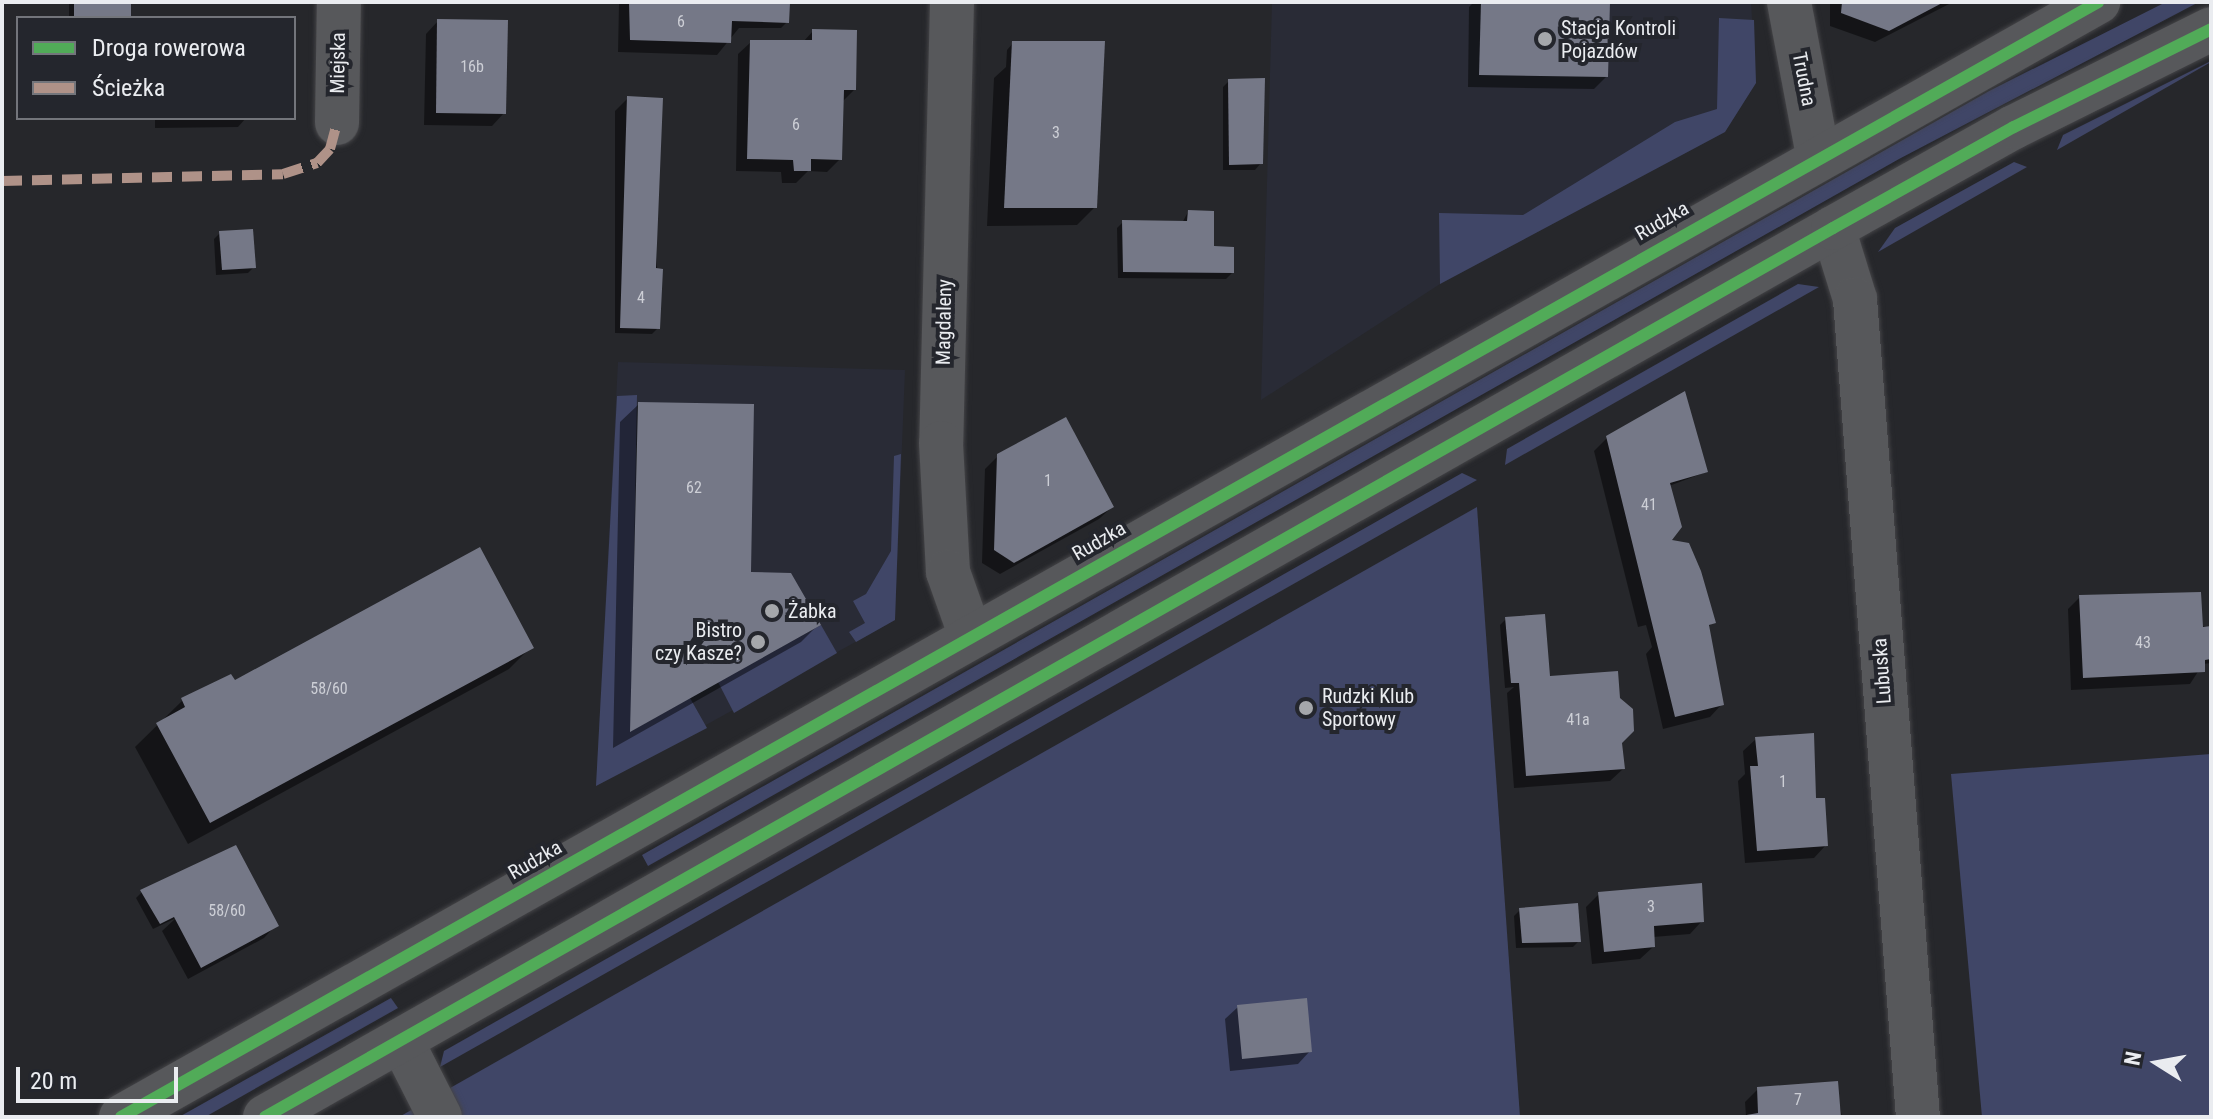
<!DOCTYPE html>
<meta charset="utf-8">
<style>
body{margin:0}
#map{position:relative;width:2213px;height:1119px;overflow:hidden;background:#26272b;font-family:"Roboto Condensed",sans-serif}
div>[style]{position:absolute}
[style*='--x']{left:calc(var(--x)*1px);top:calc(var(--y)*1px);width:calc(var(--w)*1px);rotate:calc(var(--a)*1deg)}
.built>*{inset:0;background:#292b36}
.green>*{inset:0;background:#404667}
.shadow>*{inset:0;background:#0007}
.building>*{inset:0;background:#757887}
.roads{filter:drop-shadow(0 0 2px #444447) drop-shadow(0 0 2px #444447)}
.minor>*{height:44px;margin:-22px;padding:0 22px;transform-origin:22px;border-radius:22px;background:#57585b}
.quiet>*{height:10px;margin-top:-5px;transform-origin:0;background:repeating-linear-gradient(90deg,#af9288 0 20px,transparent 0 30px)}
.cycleway>*{height:12px;margin:-6px;padding:0 6px;transform-origin:6px;border-radius:6px;background:#51ab58}
.dots>*{width:22px;height:22px;translate:-50% -50%;box-sizing:border-box;border:4px solid #24262d;border-radius:50%}
span{translate:-50% -50%;white-space:nowrap;text-align:center;line-height:1.15;-webkit-text-stroke:8px #24262d;paint-order:stroke}
.number-label{font-size:16px;color:#cdcfd6}
.number-label span{-webkit-text-stroke-width:0}
.poi-label{font-size:20px;color:#eaecf0}
.left{translate:0 -50%;text-align:left}
.right{translate:-100% -50%;text-align:right}
.street-label{font-size:20px;color:#eaecf0}
.frame{position:absolute;inset:0;border:4px solid #eaecf0;pointer-events:none}
.legend{position:absolute;left:16px;top:16px;width:280px;height:104px;box-sizing:border-box;background:#24262d;border:2px solid #73757b;margin:0;padding:10px 14px;list-style:none;font-size:24px;color:#eaecf0}
.legend li{display:flex;align-items:center;gap:16px;height:40px}
.legend b{width:40px;border:2px solid #73757b}
.north{position:absolute;left:2117px;top:1023px;width:80px;height:80px;-webkit-text-stroke:6px #24262d;paint-order:stroke;rotate:281deg;font-size:22px;font-weight:700;line-height:32px;text-align:center;color:#eaecf0}
.north::after{content:'';display:block;margin:auto;width:28px;height:36px;background:#eaecf0;clip-path:polygon(50% 0,100% 100%,50% 72%,0 100%)}
.scale{position:absolute;left:16px;top:1067px;width:162px;height:36px;box-sizing:border-box;border:4px solid #eaecf0;border-top:0;padding-left:10px;font-size:24px;line-height:28px;white-space:nowrap;color:#eaecf0;-webkit-text-stroke:6px #24262d;paint-order:stroke}
</style>
<div id="map">
<div class="built">
<i style="clip-path:polygon(1272px 2px,1751px 2px,1756px 83px,1725px 132px,1440px 284px,1261px 400px)"></i>
<i style="clip-path:polygon(618px 362px,905px 370px,895px 620px,596px 786px)"></i>
</div>
<div class="green">
<i style="clip-path:polygon(2166px 2px,2199px 2px,1899px 159px,648px 866px,642px 855px,1989px 91px)"></i>
<i style="clip-path:polygon(1719px 18px,1754px 20px,1756px 83px,1725px 132px,1440px 284px,1439px 213px,1523px 215px,1675px 122px,1717px 109px)"></i>
<i style="clip-path:polygon(2211px 61px,2211px 62px,2057px 150px,2063px 135px)"></i>
<i style="clip-path:polygon(2014px 162px,2027px 167px,1878px 252px,1895px 228px)"></i>
<i style="clip-path:polygon(1798px 284px,1819px 287px,1505px 465px,1507px 449px)"></i>
<i style="clip-path:polygon(637px 395px,631px 731px,690px 698px,707px 728px,596px 786px,617px 396px)"></i>
<i style="clip-path:polygon(901px 454px,895px 620px,856px 642px,849px 632px,865px 623px,853px 601px,866px 594px,891px 551px,894px 456px)"></i>
<i style="clip-path:polygon(1462px 473px,1477px 480px,440px 1067px,444px 1051px)"></i>
<i style="clip-path:polygon(1477px 507px,1520px 1117px,399px 1117px,614px 995px)"></i>
<i style="clip-path:polygon(821px 625px,837px 653px,734px 713px,718px 682px)"></i>
<i style="clip-path:polygon(2211px 754px,2211px 1117px,1982px 1117px,1951px 774px)"></i>
<i style="clip-path:polygon(391px 998px,398px 1008px,205px 1117px,179px 1117px)"></i>
</div>
<div class="shadow">
<i style="clip-path:polygon(69px 2px,129px 2px,129px 18px,69px 18px)"></i>
<i style="clip-path:polygon(575px 2px,746px 2px,787px 22px,781px 28px,739px 28px,717px 55px,618px 52px,619px 4px)"></i>
<i style="clip-path:polygon(1474px 2px,1608px 2px,1606px 77px,1594px 89px,1468px 87px,1469px 7px)"></i>
<i style="clip-path:polygon(1830px 2px,1953px 2px,1875px 42px,1830px 26px)"></i>
<i style="clip-path:polygon(438px 21px,504px 113px,492px 126px,424px 125px,426px 34px)"></i>
<i style="clip-path:polygon(813px 31px,854px 90px,842px 102px,840px 159px,827px 172px,808px 171px,796px 183px,782px 183px,781px 172px,736px 171px,738px 54px,751px 42px,803px 42px)"></i>
<i style="clip-path:polygon(1013px 43px,1095px 207px,1077px 225px,987px 226px,994px 78px,1006px 67px,1007px 50px)"></i>
<i style="clip-path:polygon(1229px 81px,1261px 163px,1255px 170px,1223px 170px,1223px 87px)"></i>
<i style="clip-path:polygon(628px 98px,656px 201px,658px 328px,652px 334px,615px 333px,615px 111px)"></i>
<i style="clip-path:polygon(155px 118px,246px 118px,238px 127px,155px 128px)"></i>
<i style="clip-path:polygon(1188px 212px,1232px 273px,1226px 279px,1118px 278px,1117px 228px,1123px 222px,1182px 223px)"></i>
<i style="clip-path:polygon(220px 233px,254px 267px,248px 273px,216px 275px,214px 239px)"></i>
<i style="clip-path:polygon(639px 404px,749px 574px,819px 624px,801px 642px,613px 748px,620px 422px)"></i>
<i style="clip-path:polygon(1607px 438px,1706px 472px,1669px 486px,1669px 541px,1713px 622px,1707px 628px,1722px 704px,1710px 717px,1663px 729px,1646px 654px,1652px 647px,1646px 625px,1638px 627px,1594px 451px)"></i>
<i style="clip-path:polygon(998px 456px,1112px 507px,1099px 519px,1000px 574px,982px 563px,985px 469px)"></i>
<i style="clip-path:polygon(2080px 597px,2211px 628px,2211px 663px,2203px 664px,2190px 684px,2071px 690px,2068px 609px)"></i>
<i style="clip-path:polygon(1506px 619px,1544px 678px,1620px 742px,1623px 769px,1610px 781px,1514px 788px,1507px 693px,1514px 687px,1505px 688px,1500px 625px)"></i>
<i style="clip-path:polygon(531px 647px,509px 669px,188px 844px,135px 747px,183px 700px,234px 683px)"></i>
<i style="clip-path:polygon(1756px 739px,1814px 800px,1826px 845px,1814px 858px,1745px 863px,1738px 781px,1745px 774px,1743px 751px)"></i>
<i style="clip-path:polygon(142px 892px,276px 925px,264px 938px,188px 979px,162px 931px,176px 918px,153px 929px,136px 898px)"></i>
<i style="clip-path:polygon(1599px 894px,1702px 921px,1690px 934px,1653px 937px,1653px 947px,1640px 959px,1592px 964px,1586px 907px)"></i>
<i style="clip-path:polygon(1520px 910px,1579px 941px,1573px 947px,1516px 948px,1514px 916px)"></i>
<i style="clip-path:polygon(1238px 1007px,1310px 1051px,1298px 1064px,1230px 1071px,1225px 1019px)"></i>
<i style="clip-path:polygon(1836px 1083px,1842px 1117px,1738px 1117px,1746px 1116px,1745px 1102px,1758px 1089px)"></i>
</div>
<div class="building">
<i style="clip-path:polygon(74px 2px,131px 2px,131px 18px,74px 18px)"></i>
<i style="clip-path:polygon(629px 2px,790px 3px,789px 23px,732px 21px,731px 43px,630px 40px)"></i>
<i style="clip-path:polygon(1481px 2px,1610px 2px,1608px 77px,1479px 75px)"></i>
<i style="clip-path:polygon(1842px 2px,1944px 2px,1889px 31px,1841px 13px)"></i>
<i style="clip-path:polygon(437px 19px,508px 20px,506px 114px,436px 113px)"></i>
<i style="clip-path:polygon(812px 29px,857px 30px,856px 90px,844px 90px,842px 160px,811px 159px,811px 171px,794px 171px,793px 160px,747px 159px,750px 40px,812px 40px)"></i>
<i style="clip-path:polygon(1012px 41px,1105px 41px,1097px 208px,1004px 208px)"></i>
<i style="clip-path:polygon(1265px 78px,1263px 164px,1229px 165px,1228px 79px)"></i>
<i style="clip-path:polygon(627px 96px,663px 98px,656px 268px,663px 269px,660px 329px,620px 328px)"></i>
<i style="clip-path:polygon(1188px 210px,1214px 211px,1214px 246px,1234px 247px,1234px 273px,1123px 272px,1122px 220px,1187px 221px)"></i>
<i style="clip-path:polygon(253px 229px,256px 268px,222px 270px,219px 231px)"></i>
<i style="clip-path:polygon(1685px 391px,1708px 472px,1670px 483px,1682px 527px,1672px 540px,1689px 543px,1701px 571px,1716px 623px,1709px 625px,1724px 705px,1675px 717px,1606px 436px)"></i>
<i style="clip-path:polygon(638px 402px,754px 404px,751px 572px,791px 573px,821px 625px,630px 732px)"></i>
<i style="clip-path:polygon(1066px 417px,1114px 507px,1014px 563px,994px 550px,997px 454px)"></i>
<i style="clip-path:polygon(480px 547px,534px 648px,210px 823px,156px 723px,185px 707px,181px 698px,231px 674px,235px 680px)"></i>
<i style="clip-path:polygon(2201px 592px,2203px 627px,2211px 626px,2211px 659px,2205px 660px,2205px 672px,2083px 678px,2079px 595px)"></i>
<i style="clip-path:polygon(1545px 614px,1550px 676px,1618px 671px,1620px 698px,1633px 709px,1634px 731px,1622px 743px,1625px 769px,1526px 776px,1519px 683px,1511px 683px,1505px 617px)"></i>
<i style="clip-path:polygon(1814px 733px,1816px 798px,1825px 798px,1828px 846px,1757px 851px,1750px 766px,1758px 766px,1755px 737px)"></i>
<i style="clip-path:polygon(236px 845px,279px 926px,201px 968px,174px 917px,160px 924px,140px 890px)"></i>
<i style="clip-path:polygon(1702px 883px,1704px 922px,1654px 926px,1655px 947px,1604px 952px,1598px 892px)"></i>
<i style="clip-path:polygon(1578px 903px,1581px 942px,1522px 943px,1519px 908px)"></i>
<i style="clip-path:polygon(1307px 998px,1312px 1052px,1242px 1059px,1237px 1005px)"></i>
<i style="clip-path:polygon(1838px 1081px,1841px 1117px,1735px 1117px,1758px 1113px,1757px 1087px)"></i>
</div>
<div class="roads">
<div class="minor">
<i style="--x:952;--y:2;--w:441;--a:91.4"></i>
<i style="--x:941;--y:443;--w:129;--a:86.9"></i>
<i style="--x:948;--y:572;--w:69;--a:70.5"></i>
<i style="--x:1789;--y:2;--w:156;--a:79.3"></i>
<i style="--x:337;--y:123;--w:121;--a:-89.1"></i>
<i style="--x:1833;--y:228;--w:74;--a:72.8"></i>
<i style="--x:1855;--y:299;--w:820;--a:85.6"></i>
<i style="--x:401;--y:1040;--w:86;--a:63.1"></i>
<i style="--x:121;--y:1117;--w:2270;--a:-29.42"></i>
<i style="--x:265;--y:1117;--w:1802;--a:-29.55"></i>
<i style="--x:1833;--y:228;--w:207;--a:-29.2"></i>
<i style="--x:2014;--y:127;--w:220;--a:-26.4"></i>
</div>
</div>
<div class="quiet">
<i style="--x:2;--y:181;--w:281;--a:-1.4"></i>
<i style="--x:283;--y:174;--w:36;--a:-18"></i>
<i style="--x:317;--y:163;--w:19;--a:-47"></i>
<i style="--x:330;--y:149;--w:27;--a:-75"></i>
</div>
<div class="cycleway">
<i style="--x:121;--y:1117;--w:2270;--a:-29.42"></i>
<i style="--x:265;--y:1117;--w:1802;--a:-29.55"></i>
<i style="--x:1833;--y:228;--w:207;--a:-29.2"></i>
<i style="--x:2014;--y:127;--w:220;--a:-26.4"></i>
</div>
<div class="dots">
<i style="left:1545px;top:39px;background:#a5a7ab"></i>
<i style="left:772px;top:611px;background:#a5a7ab"></i>
<i style="left:758px;top:642px;background:#a5a7ab"></i>
<i style="left:1306px;top:708px;background:#a5a7ab"></i>
</div>
<div class="number-label">
<span style="left:681px;top:22px">6</span>
<span style="left:472px;top:67px">16b</span>
<span style="left:796px;top:125px">6</span>
<span style="left:1056px;top:133px">3</span>
<span style="left:641px;top:298px">4</span>
<span style="left:1048px;top:481px">1</span>
<span style="left:694px;top:488px">62</span>
<span style="left:1649px;top:505px">41</span>
<span style="left:2143px;top:643px">43</span>
<span style="left:329px;top:689px">58/60</span>
<span style="left:1578px;top:720px">41a</span>
<span style="left:1783px;top:782px">1</span>
<span style="left:1651px;top:907px">3</span>
<span style="left:227px;top:911px">58/60</span>
<span style="left:1798px;top:1100px">7</span>
</div>
<div class="poi-label">
<span class="left" style="left:1561px;top:40px">Stacja Kontroli<br>Pojazdów</span>
<span class="left" style="left:788px;top:611px">Żabka</span>
<span class="right" style="left:742px;top:642px">Bistro<br>czy Kasze?</span>
<span class="left" style="left:1322px;top:708px">Rudzki Klub<br>Sportowy</span>
</div>
<div class="street-label">
<span style="left:338px;top:63px;rotate:-89deg">Miejska</span>
<span style="left:1804px;top:79px;rotate:79deg">Trudna</span>
<span style="left:1662px;top:221px;rotate:-30deg">Rudzka</span>
<span style="left:944px;top:322px;rotate:-89deg">Magdaleny</span>
<span style="left:1099px;top:541px;rotate:-30deg">Rudzka</span>
<span style="left:1882px;top:671px;rotate:-94deg">Lubuska</span>
<span style="left:535px;top:860px;rotate:-30deg">Rudzka</span>
</div>
<div class="frame"></div>
<ul class="legend">
<li><b style="height:10px;background:#51ab58"></b>Droga rowerowa</li>
<li><b style="height:10px;background:#af9288"></b>Ścieżka</li>
</ul>
<div class="north">N</div>
<div class="scale">20 m</div>
</div>
